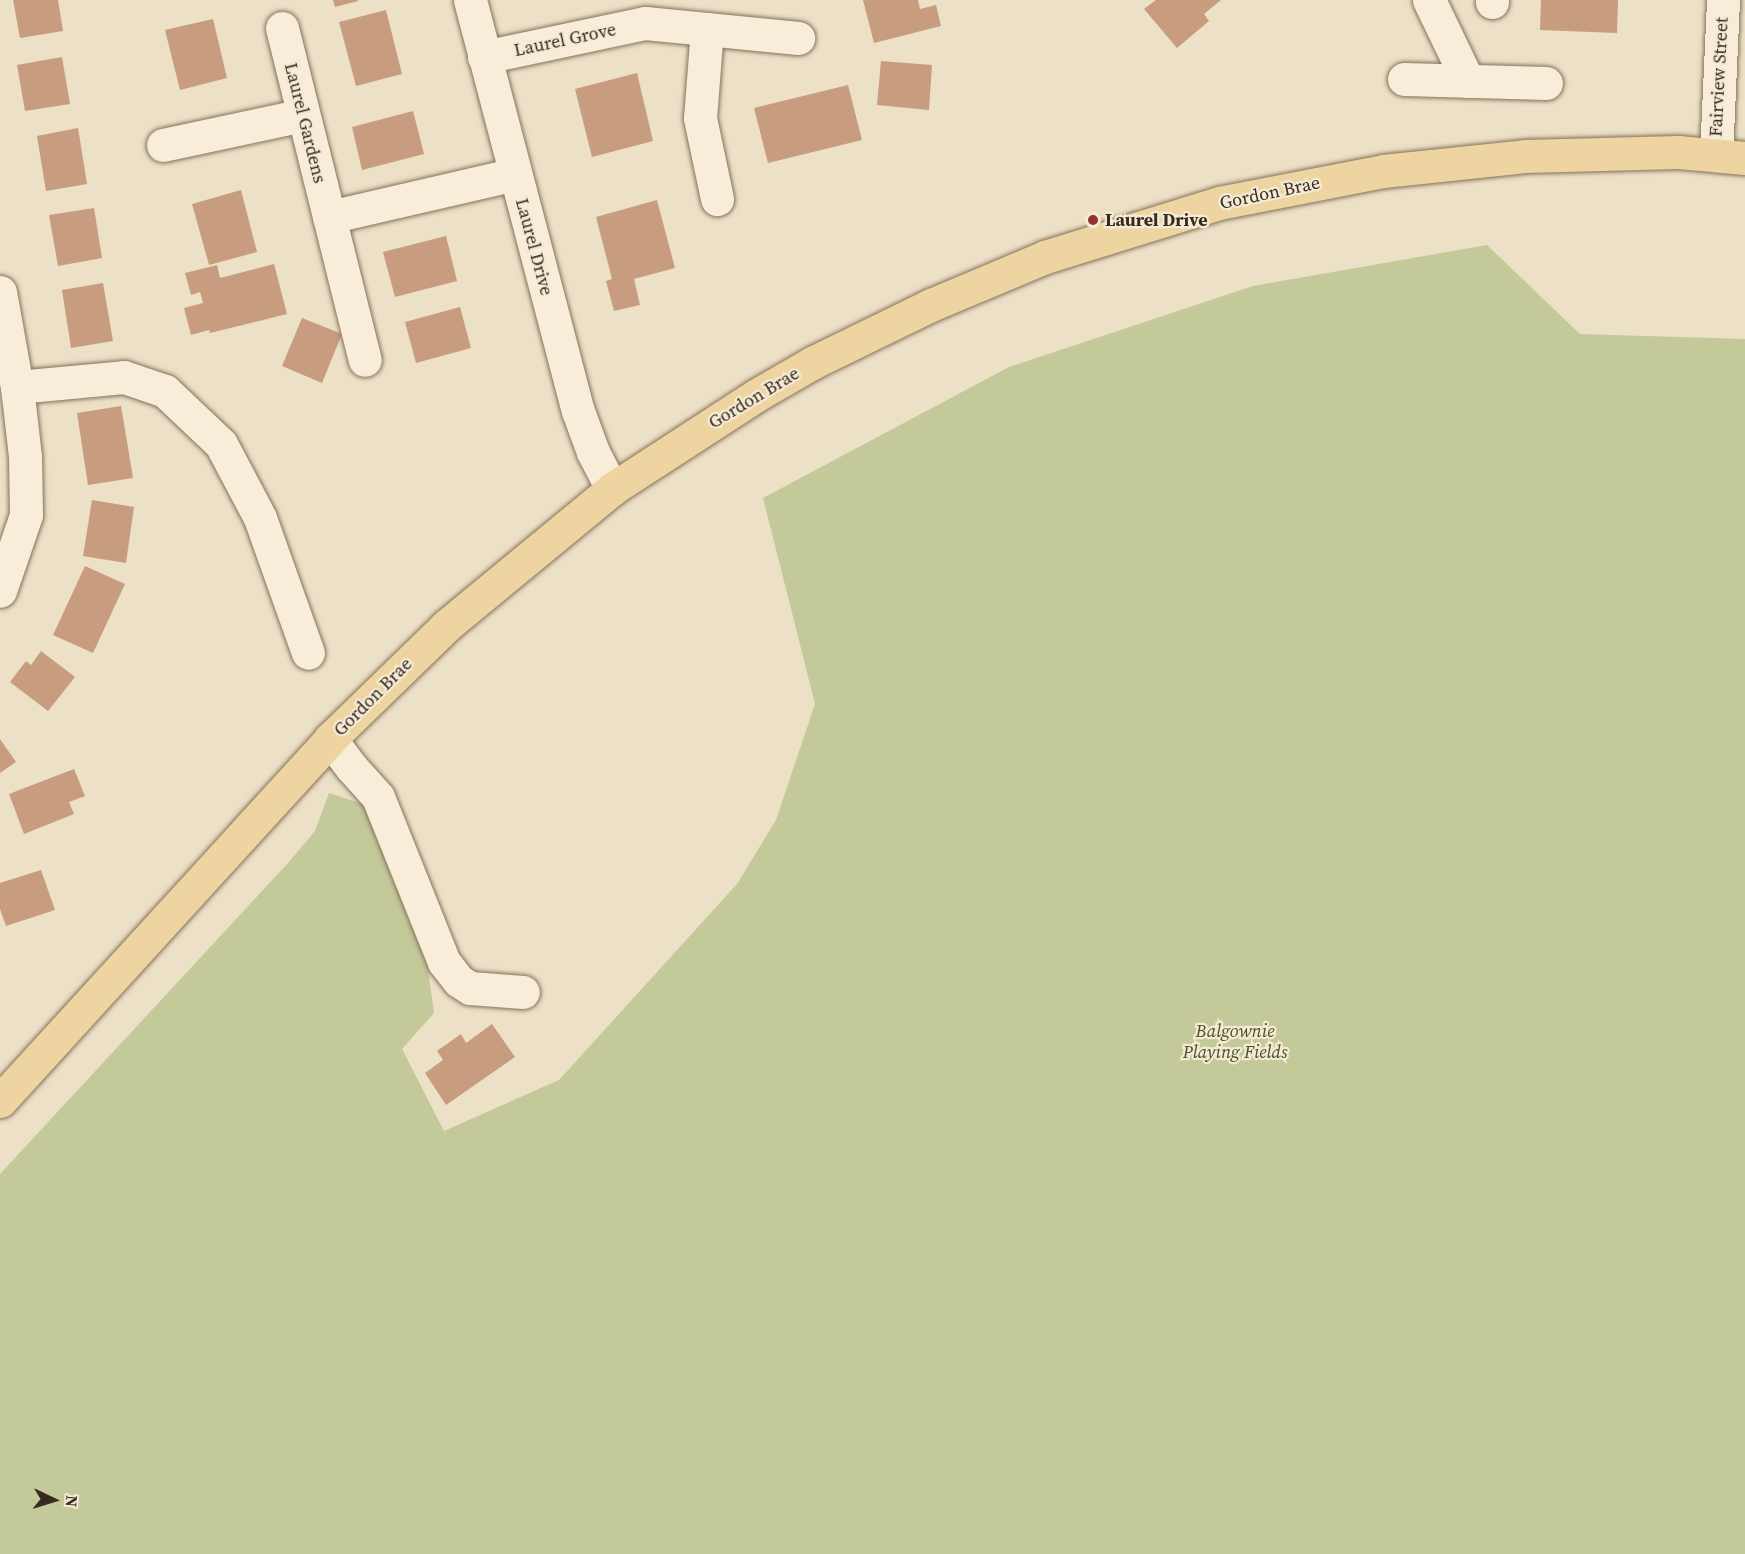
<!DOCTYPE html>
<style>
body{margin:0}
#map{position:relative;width:1745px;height:1554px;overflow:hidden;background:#ece0c6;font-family:"Source Serif 4",serif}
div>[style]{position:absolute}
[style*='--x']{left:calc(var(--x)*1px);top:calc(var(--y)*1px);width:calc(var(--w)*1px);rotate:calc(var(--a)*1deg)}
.green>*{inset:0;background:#c4c99a}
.building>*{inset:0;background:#c89c7e}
.roads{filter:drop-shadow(0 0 2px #86725c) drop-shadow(0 0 2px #86725c)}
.minor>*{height:33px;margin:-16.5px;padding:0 16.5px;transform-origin:16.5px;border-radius:16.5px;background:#f7edd8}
.major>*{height:33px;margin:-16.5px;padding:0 16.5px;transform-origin:16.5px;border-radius:16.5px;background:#edd4a0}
.dots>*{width:16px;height:16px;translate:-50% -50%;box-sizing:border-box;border:3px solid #f4ead5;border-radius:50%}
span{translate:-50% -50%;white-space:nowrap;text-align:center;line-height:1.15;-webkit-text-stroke:4.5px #f4ead5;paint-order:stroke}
.street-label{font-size:18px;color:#372b1f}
.poi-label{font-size:18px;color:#372b1f;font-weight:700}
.left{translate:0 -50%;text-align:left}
.park-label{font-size:18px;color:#485227;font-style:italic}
.north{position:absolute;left:24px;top:1470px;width:60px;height:60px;-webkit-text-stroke:4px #f4ead5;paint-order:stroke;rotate:94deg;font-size:16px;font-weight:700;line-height:24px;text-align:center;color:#372b1f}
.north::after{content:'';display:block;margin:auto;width:21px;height:27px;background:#372b1f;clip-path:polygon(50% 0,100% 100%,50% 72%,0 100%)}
</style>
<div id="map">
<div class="green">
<i style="clip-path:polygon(1487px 245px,1580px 334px,1745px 339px,1745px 1554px,0 1554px,0 1174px,288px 863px,315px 831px,329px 793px,369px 806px,423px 934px,434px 1013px,402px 1049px,444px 1131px,559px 1080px,737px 884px,776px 820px,815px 704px,763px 498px,1009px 367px,1253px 286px)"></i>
</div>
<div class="building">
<i style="clip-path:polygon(13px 0,58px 0,63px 31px,20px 38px)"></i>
<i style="clip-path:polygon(333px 0,358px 0,358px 1px,335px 7px)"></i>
<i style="clip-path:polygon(863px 0,918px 0,920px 9px,936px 5px,941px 26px,874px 43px)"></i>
<i style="clip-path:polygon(1156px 0,1221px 0,1204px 14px,1209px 21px,1177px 48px,1144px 9px)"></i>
<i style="clip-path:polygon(1541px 0,1618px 0,1617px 33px,1540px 30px)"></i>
<i style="clip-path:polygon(386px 10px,402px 74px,356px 86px,339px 22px)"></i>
<i style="clip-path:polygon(213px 19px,227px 78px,180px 90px,165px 30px)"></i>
<i style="clip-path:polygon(62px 57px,70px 104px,25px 111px,17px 65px)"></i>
<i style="clip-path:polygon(881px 61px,932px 65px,929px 110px,877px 105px)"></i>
<i style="clip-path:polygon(637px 73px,653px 141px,592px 157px,575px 89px)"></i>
<i style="clip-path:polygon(848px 85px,862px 140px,768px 163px,754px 108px)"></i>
<i style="clip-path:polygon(413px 111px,424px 154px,362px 170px,352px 127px)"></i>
<i style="clip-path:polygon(78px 128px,87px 184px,46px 191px,37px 136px)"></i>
<i style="clip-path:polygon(241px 190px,257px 252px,209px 265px,192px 204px)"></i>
<i style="clip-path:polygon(657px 200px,675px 268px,634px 279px,640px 305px,614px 311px,606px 281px,612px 279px,596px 217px)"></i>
<i style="clip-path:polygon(94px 208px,102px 258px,58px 266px,49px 215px)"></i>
<i style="clip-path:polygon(446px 236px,457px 281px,395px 297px,383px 252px)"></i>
<i style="clip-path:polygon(274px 264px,287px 314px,210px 333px,209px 330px,191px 335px,184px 308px,203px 303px,200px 292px,191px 295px,185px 273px,217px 265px,220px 278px)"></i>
<i style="clip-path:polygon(103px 283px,113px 341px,71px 348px,62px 290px)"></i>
<i style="clip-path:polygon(460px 307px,471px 348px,416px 363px,405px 322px)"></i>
<i style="clip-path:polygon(302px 318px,342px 334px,322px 383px,282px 366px)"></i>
<i style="clip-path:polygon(121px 406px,133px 478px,88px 485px,77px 413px)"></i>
<i style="clip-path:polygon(92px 500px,134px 507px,126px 563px,83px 556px)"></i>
<i style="clip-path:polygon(85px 566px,125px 584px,93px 653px,53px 635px)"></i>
<i style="clip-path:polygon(41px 651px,75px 677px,48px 711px,10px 682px,26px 661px,31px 665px)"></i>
<i style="clip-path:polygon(0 739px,16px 762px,0 773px)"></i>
<i style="clip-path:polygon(74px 769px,85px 796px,69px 802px,74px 814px,24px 834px,9px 794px)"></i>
<i style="clip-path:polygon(41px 870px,55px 910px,6px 926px,0 909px,0 883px)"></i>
<i style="clip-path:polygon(492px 1024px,515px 1057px,446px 1105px,425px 1073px,443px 1060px,437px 1051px,461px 1034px,466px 1043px)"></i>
</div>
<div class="roads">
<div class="minor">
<i style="--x:470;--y:0;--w:425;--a:75.3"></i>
<i style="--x:578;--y:411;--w:44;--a:69.9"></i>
<i style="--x:593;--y:452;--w:42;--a:62.8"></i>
<i style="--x:1429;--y:0;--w:90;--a:64.3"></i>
<i style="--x:1492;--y:2;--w:2;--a:-90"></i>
<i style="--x:282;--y:28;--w:342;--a:76"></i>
<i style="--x:707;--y:29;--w:89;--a:94.5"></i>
<i style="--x:700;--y:118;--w:83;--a:78.1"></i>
<i style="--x:484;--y:57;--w:165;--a:-11.9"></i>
<i style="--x:645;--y:23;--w:154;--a:5.6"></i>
<i style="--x:1404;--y:79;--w:142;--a:1.6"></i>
<i style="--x:163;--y:145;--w:143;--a:-12.1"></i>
<i style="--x:1716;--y:155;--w:155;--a:-87.4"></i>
<i style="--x:329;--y:217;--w:191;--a:-13"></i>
<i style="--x:0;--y:292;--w:97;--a:79.9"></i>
<i style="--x:17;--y:387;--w:69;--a:83.4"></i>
<i style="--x:25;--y:456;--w:59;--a:89"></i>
<i style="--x:26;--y:515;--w:80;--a:108.9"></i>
<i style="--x:17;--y:387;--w:107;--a:-5.3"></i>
<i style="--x:124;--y:377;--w:43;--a:18.9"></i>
<i style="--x:165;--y:391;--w:77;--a:43.4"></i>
<i style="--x:221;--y:444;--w:84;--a:62.2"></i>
<i style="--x:260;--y:518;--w:143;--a:70.4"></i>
<i style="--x:330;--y:739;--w:36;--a:53"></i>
<i style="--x:352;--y:768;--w:39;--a:48"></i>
<i style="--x:378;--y:797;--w:178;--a:68.2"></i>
<i style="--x:444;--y:962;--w:24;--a:52"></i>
<i style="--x:459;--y:981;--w:13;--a:32"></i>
<i style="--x:470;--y:988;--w:53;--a:4.3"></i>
</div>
<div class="major">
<i style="--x:0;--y:1101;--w:490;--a:-47.6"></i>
<i style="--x:330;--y:739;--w:162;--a:-44.2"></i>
<i style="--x:446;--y:626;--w:215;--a:-39.5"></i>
<i style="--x:612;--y:489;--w:171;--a:-33"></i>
<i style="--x:755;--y:396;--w:68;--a:-30"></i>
<i style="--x:814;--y:362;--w:130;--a:-26"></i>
<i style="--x:931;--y:305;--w:124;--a:-22.8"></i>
<i style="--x:1045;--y:257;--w:182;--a:-17.2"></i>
<i style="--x:1219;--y:203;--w:167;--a:-11"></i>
<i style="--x:1383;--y:171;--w:143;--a:-6"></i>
<i style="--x:1525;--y:156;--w:153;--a:-1.5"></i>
<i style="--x:1678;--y:152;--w:67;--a:5.1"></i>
</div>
</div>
<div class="dots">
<i style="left:1093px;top:220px;background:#923032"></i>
</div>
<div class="street-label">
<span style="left:565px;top:40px;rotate:-12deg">Laurel Grove</span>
<span style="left:1719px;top:77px;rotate:-87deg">Fairview Street</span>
<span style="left:305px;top:123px;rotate:76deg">Laurel Gardens</span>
<span style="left:1270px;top:193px;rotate:-12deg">Gordon Brae</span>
<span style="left:534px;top:247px;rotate:75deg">Laurel Drive</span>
<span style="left:754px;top:398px;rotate:-31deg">Gordon Brae</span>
<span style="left:373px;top:697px;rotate:-45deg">Gordon Brae</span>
</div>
<div class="poi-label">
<span class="left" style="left:1105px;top:220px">Laurel Drive</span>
</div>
<div class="park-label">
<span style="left:1235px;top:1042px">Balgownie<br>Playing Fields</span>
</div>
<div class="north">N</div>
</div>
